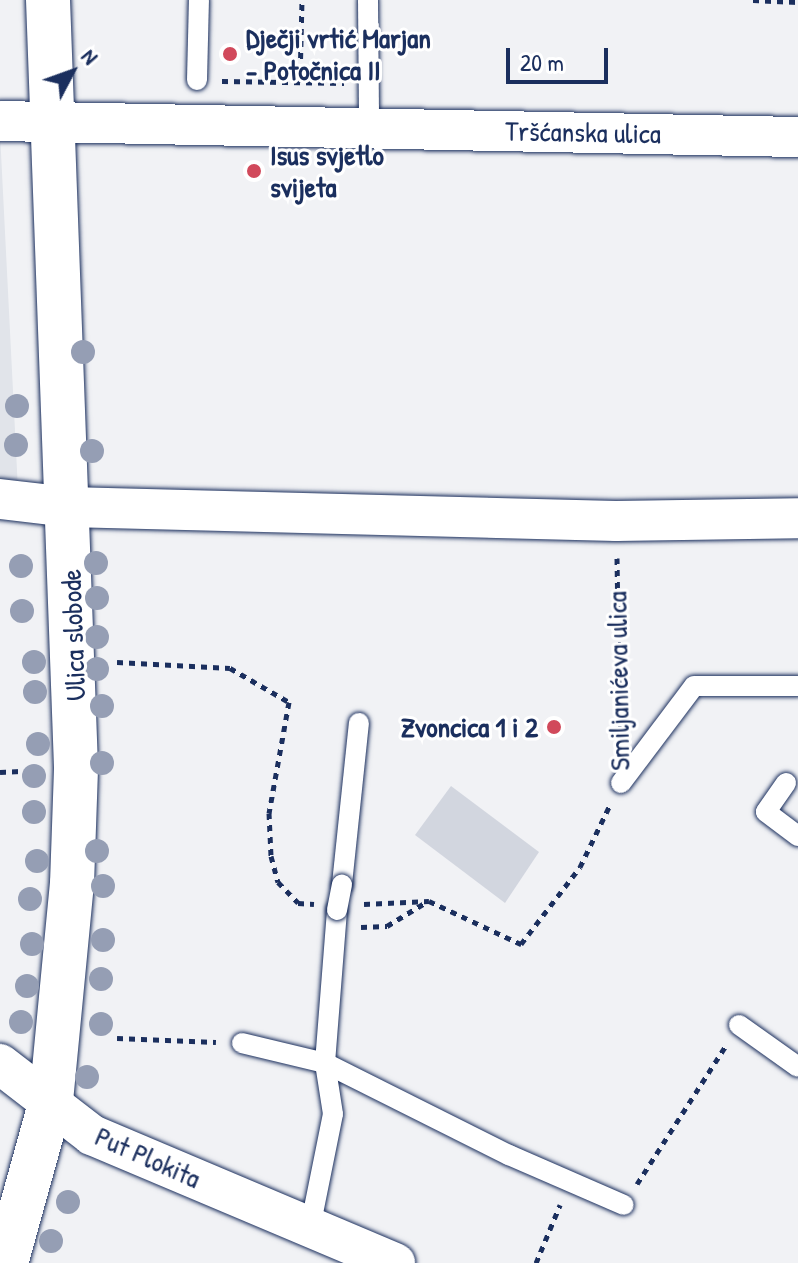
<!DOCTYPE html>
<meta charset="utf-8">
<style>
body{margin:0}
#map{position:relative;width:798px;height:1263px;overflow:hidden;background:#f1f2f5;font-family:"Patrick Hand",sans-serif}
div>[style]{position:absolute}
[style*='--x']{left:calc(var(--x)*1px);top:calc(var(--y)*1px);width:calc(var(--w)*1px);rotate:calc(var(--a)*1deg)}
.built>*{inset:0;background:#e1e4ea}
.green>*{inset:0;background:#d2d6df}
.path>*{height:5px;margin-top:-2.5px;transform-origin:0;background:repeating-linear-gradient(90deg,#1b2f5e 0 6px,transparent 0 12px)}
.roads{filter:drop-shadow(0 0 2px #1b2f5e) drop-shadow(0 0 2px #1b2f5e)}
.lane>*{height:20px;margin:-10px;padding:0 10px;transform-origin:10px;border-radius:10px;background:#fff}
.street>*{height:40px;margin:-20px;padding:0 20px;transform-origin:20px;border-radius:20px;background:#fff}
.secondary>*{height:44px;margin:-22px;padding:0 22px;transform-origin:22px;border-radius:22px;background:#fff}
.bridges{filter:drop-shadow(0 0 2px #1b2f5e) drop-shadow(0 0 2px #1b2f5e)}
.lane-bridge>*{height:20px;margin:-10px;padding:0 10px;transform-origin:10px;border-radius:10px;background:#fff}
.trees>*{width:24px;height:24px;margin:-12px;border-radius:50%;background:#959eb4}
.dots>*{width:22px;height:22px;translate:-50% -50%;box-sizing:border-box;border:4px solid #fff;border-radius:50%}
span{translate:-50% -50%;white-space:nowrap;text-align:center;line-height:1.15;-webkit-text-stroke:6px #fff;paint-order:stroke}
.poi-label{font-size:28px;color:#1b2f5e;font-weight:700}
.left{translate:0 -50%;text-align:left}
.right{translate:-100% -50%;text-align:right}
.street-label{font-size:28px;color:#1b2f5e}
.north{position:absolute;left:32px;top:32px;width:80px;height:80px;-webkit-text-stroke:6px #fff;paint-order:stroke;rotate:49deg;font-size:22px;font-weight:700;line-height:32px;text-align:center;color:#1b2f5e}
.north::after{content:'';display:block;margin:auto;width:28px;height:36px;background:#1b2f5e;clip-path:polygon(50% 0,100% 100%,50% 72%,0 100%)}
.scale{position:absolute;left:506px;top:48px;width:102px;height:36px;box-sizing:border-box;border:4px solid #1b2f5e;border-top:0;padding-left:10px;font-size:24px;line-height:28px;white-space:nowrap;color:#1b2f5e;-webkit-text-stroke:6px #fff;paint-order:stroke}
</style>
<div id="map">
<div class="built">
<i style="clip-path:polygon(0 134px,0 133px,18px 490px,0 488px)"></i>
</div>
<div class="green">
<i style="clip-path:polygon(451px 786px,539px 852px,505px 903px,415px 835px)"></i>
</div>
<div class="path">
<i style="--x:753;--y:0;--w:45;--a:2.5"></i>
<i style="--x:222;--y:81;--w:122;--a:0.9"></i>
<i style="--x:300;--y:82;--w:82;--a:-88.6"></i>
<i style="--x:617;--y:558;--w:182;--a:89.1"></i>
<i style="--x:117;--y:662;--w:113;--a:3"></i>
<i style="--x:230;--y:668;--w:68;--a:30"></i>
<i style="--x:289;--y:702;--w:113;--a:100.2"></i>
<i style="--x:269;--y:813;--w:43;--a:87.3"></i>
<i style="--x:271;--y:856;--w:27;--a:75"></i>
<i style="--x:278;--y:882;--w:29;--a:46"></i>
<i style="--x:298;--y:903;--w:16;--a:4"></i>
<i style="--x:0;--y:772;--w:21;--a:-3"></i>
<i style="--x:364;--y:904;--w:65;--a:-2.6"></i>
<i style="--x:429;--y:901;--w:102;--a:25.1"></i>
<i style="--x:521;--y:944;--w:97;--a:-52.5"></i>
<i style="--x:580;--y:867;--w:67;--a:-64.2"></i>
<i style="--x:361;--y:927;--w:26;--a:-2"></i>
<i style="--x:387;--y:926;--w:48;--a:-31.4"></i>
<i style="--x:117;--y:1038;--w:99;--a:2.3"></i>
<i style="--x:637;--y:1184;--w:163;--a:-57.3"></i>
<i style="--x:536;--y:1263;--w:63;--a:-67.5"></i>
</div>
<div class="roads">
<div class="lane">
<i style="--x:368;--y:0;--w:127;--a:89.5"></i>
<i style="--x:197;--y:80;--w:80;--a:-88.6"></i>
<i style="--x:621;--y:783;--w:121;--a:-53"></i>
<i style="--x:694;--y:686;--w:104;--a:0"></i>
<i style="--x:786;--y:783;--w:35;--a:125"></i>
<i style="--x:766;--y:812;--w:40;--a:37"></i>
<i style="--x:342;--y:884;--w:162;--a:-84"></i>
<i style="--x:739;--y:1025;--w:72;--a:35.4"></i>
<i style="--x:242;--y:1043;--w:85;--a:13.5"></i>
<i style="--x:325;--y:1063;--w:206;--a:26.6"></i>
<i style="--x:509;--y:1155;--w:125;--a:23.5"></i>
<i style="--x:310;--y:1228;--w:116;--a:-78.6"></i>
<i style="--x:333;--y:1114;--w:52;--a:-98.9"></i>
<i style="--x:325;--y:1063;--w:153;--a:-85.5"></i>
</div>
<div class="street">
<i style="--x:0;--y:121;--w:798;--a:1.15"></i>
<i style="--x:0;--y:499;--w:68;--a:6.7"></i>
<i style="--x:68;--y:507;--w:548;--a:1.46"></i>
<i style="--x:616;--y:521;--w:182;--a:-0.9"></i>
<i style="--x:0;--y:1064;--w:116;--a:37.7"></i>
<i style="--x:92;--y:1135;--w:329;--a:22.9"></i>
</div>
<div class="secondary">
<i style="--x:6;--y:1263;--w:168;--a:-74.5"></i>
<i style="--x:51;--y:1101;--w:218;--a:-84.5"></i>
<i style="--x:72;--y:884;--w:117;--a:-88"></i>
<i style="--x:76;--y:767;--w:768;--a:-92.09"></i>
</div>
</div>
<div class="bridges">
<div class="lane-bridge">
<i style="--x:337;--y:910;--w:26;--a:-79"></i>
</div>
</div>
<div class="trees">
<i style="left:83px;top:352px"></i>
<i style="left:17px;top:406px"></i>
<i style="left:16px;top:445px"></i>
<i style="left:92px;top:451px"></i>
<i style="left:96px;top:563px"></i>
<i style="left:21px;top:566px"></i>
<i style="left:97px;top:598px"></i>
<i style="left:22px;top:611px"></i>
<i style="left:97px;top:637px"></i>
<i style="left:34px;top:662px"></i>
<i style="left:97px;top:669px"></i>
<i style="left:35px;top:692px"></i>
<i style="left:102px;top:706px"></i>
<i style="left:38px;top:744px"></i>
<i style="left:102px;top:763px"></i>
<i style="left:34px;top:776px"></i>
<i style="left:34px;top:812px"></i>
<i style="left:97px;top:851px"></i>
<i style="left:37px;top:861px"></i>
<i style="left:103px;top:886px"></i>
<i style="left:30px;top:899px"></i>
<i style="left:103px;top:940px"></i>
<i style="left:32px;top:944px"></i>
<i style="left:101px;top:979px"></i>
<i style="left:27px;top:986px"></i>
<i style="left:21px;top:1022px"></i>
<i style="left:101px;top:1024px"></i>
<i style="left:87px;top:1077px"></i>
<i style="left:68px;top:1202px"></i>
<i style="left:51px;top:1241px"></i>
</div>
<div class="dots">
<i style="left:230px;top:54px;background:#d1495b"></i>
<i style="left:254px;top:171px;background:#d1495b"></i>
<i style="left:554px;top:727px;background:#d1495b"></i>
</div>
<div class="poi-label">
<span class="left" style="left:246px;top:54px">Dječji vrtić Marjan<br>- Potočnica II</span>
<span class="left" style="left:270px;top:171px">Isus svjetlo<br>svijeta</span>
<span class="right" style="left:538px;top:727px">Zvoncica 1 i 2</span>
</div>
<div class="street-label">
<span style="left:583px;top:132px;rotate:1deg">Tršćanska ulica</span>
<span style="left:73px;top:635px;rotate:-92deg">Ulica slobode</span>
<span style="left:618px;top:681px;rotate:-91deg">Smiljanićeva ulica</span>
<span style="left:148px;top:1157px;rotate:24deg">Put Plokita</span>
</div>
<div class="north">N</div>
<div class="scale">20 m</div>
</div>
